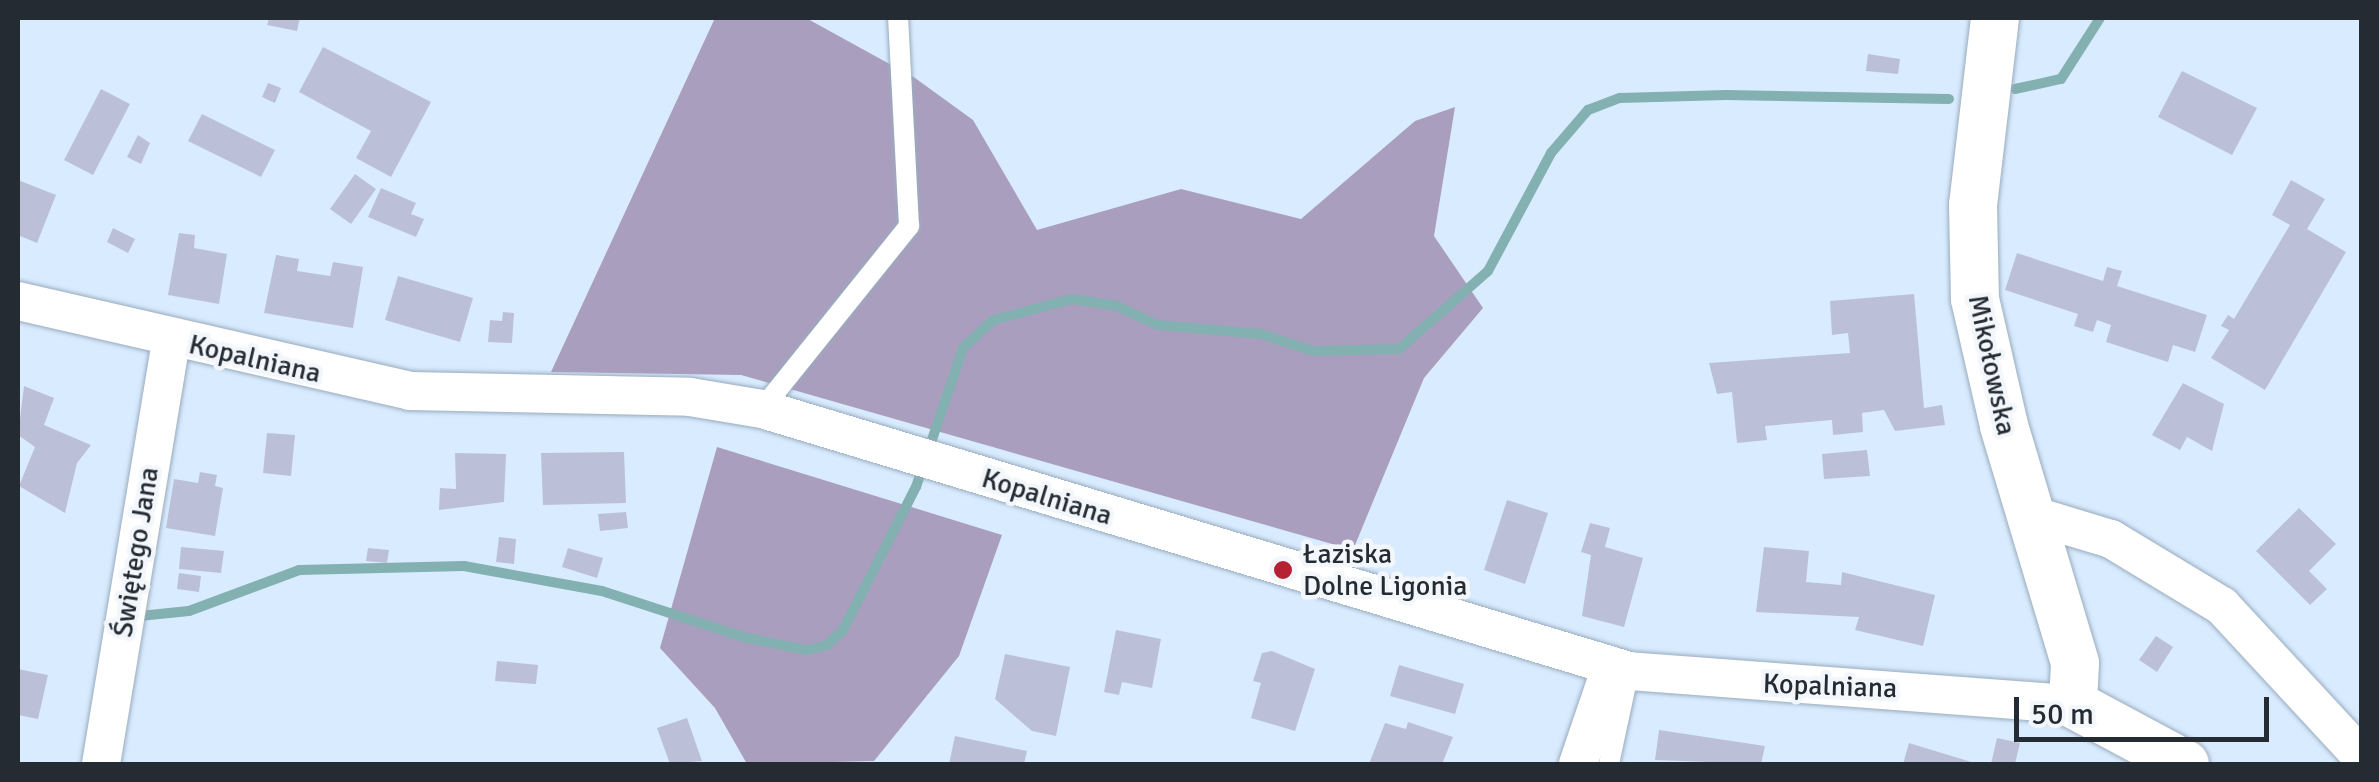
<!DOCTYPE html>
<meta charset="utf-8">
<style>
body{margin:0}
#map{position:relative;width:2379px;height:782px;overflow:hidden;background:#d9ecff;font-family:Signika,sans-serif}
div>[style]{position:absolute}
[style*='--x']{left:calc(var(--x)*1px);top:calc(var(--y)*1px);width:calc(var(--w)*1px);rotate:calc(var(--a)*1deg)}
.forest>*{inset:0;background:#aa9ebe}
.stream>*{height:10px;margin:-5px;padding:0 5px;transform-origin:5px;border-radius:5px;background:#83b0b0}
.building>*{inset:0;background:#bbc0d8}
.roads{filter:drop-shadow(0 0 2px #99abbd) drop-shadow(0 0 2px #99abbd)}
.service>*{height:20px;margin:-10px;padding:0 10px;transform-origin:10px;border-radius:10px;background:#fff}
.minor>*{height:38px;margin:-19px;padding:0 19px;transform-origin:19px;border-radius:19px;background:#fff}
.tertiary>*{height:48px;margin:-24px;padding:0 24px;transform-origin:24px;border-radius:24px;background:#fff}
.dots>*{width:28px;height:28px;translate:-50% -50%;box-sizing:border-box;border:5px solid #f3f7fb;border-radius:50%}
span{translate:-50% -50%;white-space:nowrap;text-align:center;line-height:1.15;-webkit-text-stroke:9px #f3f7fb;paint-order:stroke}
.street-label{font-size:28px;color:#242b32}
.poi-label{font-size:28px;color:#242b32}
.left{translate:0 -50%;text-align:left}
.frame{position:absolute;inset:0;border:20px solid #242b32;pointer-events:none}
.scale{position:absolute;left:2014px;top:697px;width:255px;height:45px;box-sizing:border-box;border:5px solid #242b32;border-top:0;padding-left:12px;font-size:30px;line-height:35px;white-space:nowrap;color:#242b32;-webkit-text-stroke:8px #f3f7fb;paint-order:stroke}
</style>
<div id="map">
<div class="forest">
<i style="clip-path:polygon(715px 18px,806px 18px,915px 78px,973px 120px,1037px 230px,1181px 189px,1301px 219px,1415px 121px,1455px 107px,1434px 236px,1483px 308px,1424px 378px,1353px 550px,741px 375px,551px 372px)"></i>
<i style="clip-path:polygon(717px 447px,1002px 535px,959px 656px,874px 761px,747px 764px,715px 708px,660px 648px)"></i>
</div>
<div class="stream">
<i style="--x:2015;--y:89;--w:47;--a:-12.3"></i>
<i style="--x:2061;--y:79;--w:72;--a:-57.4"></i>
<i style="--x:130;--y:617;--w:59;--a:-5.8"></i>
<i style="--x:189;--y:611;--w:117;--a:-20.4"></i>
<i style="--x:299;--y:570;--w:165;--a:-1.4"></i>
<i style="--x:464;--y:566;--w:140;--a:10.3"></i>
<i style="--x:602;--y:591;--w:152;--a:18"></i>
<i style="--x:747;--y:638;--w:60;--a:11.5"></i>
<i style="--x:806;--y:650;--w:22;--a:-13"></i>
<i style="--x:827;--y:645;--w:22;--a:-43"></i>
<i style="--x:843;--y:630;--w:161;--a:-63"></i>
<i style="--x:916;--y:487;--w:147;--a:-71.3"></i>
<i style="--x:963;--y:348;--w:41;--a:-43"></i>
<i style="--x:993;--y:320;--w:82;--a:-14.9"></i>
<i style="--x:1072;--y:299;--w:46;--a:8.8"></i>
<i style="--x:1117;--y:306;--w:45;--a:24.9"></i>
<i style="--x:1158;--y:325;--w:103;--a:5"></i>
<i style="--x:1261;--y:334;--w:55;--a:18.1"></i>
<i style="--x:1313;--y:351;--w:86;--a:-1.3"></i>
<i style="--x:1399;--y:349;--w:118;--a:-41.2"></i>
<i style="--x:1488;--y:271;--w:134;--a:-61.9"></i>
<i style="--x:1551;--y:153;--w:57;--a:-49.3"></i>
<i style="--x:1588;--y:110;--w:34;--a:-21"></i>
<i style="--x:1620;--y:98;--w:106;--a:-1.6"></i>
<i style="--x:1726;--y:95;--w:223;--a:1"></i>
</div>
<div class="building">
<i style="clip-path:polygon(269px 18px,300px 18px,297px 31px,267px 25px)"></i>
<i style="clip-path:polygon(323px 47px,431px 102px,391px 177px,356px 158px,371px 131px,299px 92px)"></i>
<i style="clip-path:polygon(1868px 54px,1900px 59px,1898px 74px,1866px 71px)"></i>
<i style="clip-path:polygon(2182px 71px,2257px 108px,2232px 155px,2158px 117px)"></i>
<i style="clip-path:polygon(268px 83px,281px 88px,275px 103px,262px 97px)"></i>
<i style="clip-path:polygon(101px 89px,130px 104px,93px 175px,64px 160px)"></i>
<i style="clip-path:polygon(202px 114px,275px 150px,261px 177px,188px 141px)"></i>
<i style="clip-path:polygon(138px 135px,150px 143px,141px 164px,127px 157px)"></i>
<i style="clip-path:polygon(355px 174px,376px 189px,351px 224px,330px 209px)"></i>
<i style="clip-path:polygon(18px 180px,56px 195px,37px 243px,18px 235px)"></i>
<i style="clip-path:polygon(2291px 180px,2325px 199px,2307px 229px,2346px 252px,2265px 390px,2211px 358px,2229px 330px,2221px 326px,2228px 315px,2234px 319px,2290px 225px,2272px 215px)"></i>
<i style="clip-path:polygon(381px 188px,416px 203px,411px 214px,424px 219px,416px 237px,368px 217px)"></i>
<i style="clip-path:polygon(113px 228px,135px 239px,128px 253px,107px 242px)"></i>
<i style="clip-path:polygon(179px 233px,195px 235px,194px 248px,227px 254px,219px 304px,168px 295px)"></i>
<i style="clip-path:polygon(2017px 253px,2103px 281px,2107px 267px,2122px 271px,2117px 286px,2207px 315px,2195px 352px,2173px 345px,2168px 362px,2106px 342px,2111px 325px,2097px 320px,2093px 332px,2074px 326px,2078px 314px,2005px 290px)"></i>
<i style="clip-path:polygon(276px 255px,299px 259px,297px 271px,330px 276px,333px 262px,363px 267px,353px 328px,264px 313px)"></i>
<i style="clip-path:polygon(398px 276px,473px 298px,460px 342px,385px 320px)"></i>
<i style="clip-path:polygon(1914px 294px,1924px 408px,1942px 405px,1945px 425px,1895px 431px,1884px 410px,1862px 413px,1863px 432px,1833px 435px,1832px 420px,1765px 426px,1767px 440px,1737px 443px,1732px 392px,1717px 394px,1709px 363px,1850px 353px,1848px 333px,1832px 335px,1830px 301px)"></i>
<i style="clip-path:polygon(503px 312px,514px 313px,512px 343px,488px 342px,490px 320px,502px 321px)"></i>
<i style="clip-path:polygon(2183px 383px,2224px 404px,2212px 451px,2187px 437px,2180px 450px,2152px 435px)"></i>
<i style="clip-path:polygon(24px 386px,54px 398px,44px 425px,91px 445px,77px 463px,65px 513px,19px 486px,35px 447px,18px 435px)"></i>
<i style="clip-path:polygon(267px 433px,295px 435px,291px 476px,263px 473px)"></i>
<i style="clip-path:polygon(1867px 450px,1870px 476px,1824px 479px,1822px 454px)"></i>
<i style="clip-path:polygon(624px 452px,626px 503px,543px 505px,541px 453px)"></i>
<i style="clip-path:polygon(455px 453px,506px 454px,504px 502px,439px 510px,440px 488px,456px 489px)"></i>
<i style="clip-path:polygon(200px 472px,217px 475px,215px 486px,223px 488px,215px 536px,166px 528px,174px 479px,198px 483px)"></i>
<i style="clip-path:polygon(1507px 500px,1548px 513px,1525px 584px,1484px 570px)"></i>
<i style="clip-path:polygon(2299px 508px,2336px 544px,2309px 571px,2327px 589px,2310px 605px,2256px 551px)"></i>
<i style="clip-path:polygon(626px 512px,628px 528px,600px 531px,598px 514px)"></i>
<i style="clip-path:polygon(1590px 523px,1610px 528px,1605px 547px,1643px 558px,1624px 627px,1582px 616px,1591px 555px,1581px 552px)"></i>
<i style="clip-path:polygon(499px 537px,516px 539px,514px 564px,496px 562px)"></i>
<i style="clip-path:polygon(181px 547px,224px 551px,221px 573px,179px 569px)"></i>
<i style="clip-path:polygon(1764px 547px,1809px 551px,1806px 582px,1841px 585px,1842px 572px,1935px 595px,1923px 646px,1855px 630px,1859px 617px,1756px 612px)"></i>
<i style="clip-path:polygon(368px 548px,389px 550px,387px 563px,366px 561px)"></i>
<i style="clip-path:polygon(568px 548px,603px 558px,597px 578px,562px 567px)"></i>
<i style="clip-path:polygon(179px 573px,201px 576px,199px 592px,177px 589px)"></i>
<i style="clip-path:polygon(1116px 630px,1161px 639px,1152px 688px,1122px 682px,1119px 695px,1104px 692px)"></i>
<i style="clip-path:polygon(2156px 636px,2173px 647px,2157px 672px,2139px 660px)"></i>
<i style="clip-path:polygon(1272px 651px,1315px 669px,1295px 731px,1251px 718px,1261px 683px,1253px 681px,1262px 653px)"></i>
<i style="clip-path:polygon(1005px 654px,1070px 667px,1056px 736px,1032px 731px,995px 699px)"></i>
<i style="clip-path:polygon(497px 661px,538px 665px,536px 684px,495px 681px)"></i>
<i style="clip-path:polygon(1399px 665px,1464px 684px,1455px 714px,1390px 696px)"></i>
<i style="clip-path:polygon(18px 669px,48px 675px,38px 719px,18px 715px)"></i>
<i style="clip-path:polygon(687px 718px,702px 761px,670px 764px,657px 728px)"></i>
<i style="clip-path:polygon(1408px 722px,1453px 737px,1442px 764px,1369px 764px,1385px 723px,1406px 729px)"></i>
<i style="clip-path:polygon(1659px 730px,1765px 746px,1761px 764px,1655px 760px)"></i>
<i style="clip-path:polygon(955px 736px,1027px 751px,1024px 764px,949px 764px)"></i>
<i style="clip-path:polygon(1997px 738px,2020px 743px,2015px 764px,1991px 764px)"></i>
<i style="clip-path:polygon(1909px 743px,1978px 764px,1903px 764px)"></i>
</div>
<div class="roads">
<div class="service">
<i style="--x:762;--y:409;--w:235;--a:-51.2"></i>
<i style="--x:909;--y:226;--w:208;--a:-93"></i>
<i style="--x:1609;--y:764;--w:95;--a:-77.9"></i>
</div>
<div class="minor">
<i style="--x:18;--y:301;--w:402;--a:12.9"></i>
<i style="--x:410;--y:391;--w:280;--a:1.2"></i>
<i style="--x:690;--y:397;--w:73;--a:9.5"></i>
<i style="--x:762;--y:409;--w:906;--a:16.81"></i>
<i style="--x:1629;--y:671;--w:445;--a:4.3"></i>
<i style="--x:2028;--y:514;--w:87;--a:16.8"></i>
<i style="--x:2111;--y:539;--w:130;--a:31.1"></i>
<i style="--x:2222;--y:606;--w:206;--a:47.2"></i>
<i style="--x:101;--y:764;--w:430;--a:-80.6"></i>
<i style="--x:1578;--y:764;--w:102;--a:-71.2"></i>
</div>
<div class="tertiary">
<i style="--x:1995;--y:18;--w:188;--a:96.7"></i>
<i style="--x:1973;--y:205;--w:94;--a:88.8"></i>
<i style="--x:1975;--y:299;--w:130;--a:77.1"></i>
<i style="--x:2004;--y:426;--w:247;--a:73.3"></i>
<i style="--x:2075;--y:663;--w:41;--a:92.8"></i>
<i style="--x:2073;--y:704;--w:127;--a:28.2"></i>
</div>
</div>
<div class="dots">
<i style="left:1283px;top:570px;background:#b42234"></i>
</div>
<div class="street-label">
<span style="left:255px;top:359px;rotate:13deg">Kopalniana</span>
<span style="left:1992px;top:365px;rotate:78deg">Mikołowska</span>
<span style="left:1047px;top:497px;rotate:17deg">Kopalniana</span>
<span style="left:136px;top:552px;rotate:-81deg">Świętego Jana</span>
<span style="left:1830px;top:686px;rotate:2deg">Kopalniana</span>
</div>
<div class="poi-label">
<span class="left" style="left:1303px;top:570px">Łaziska<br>Dolne Ligonia</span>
</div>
<div class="frame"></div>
<div class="scale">50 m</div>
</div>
